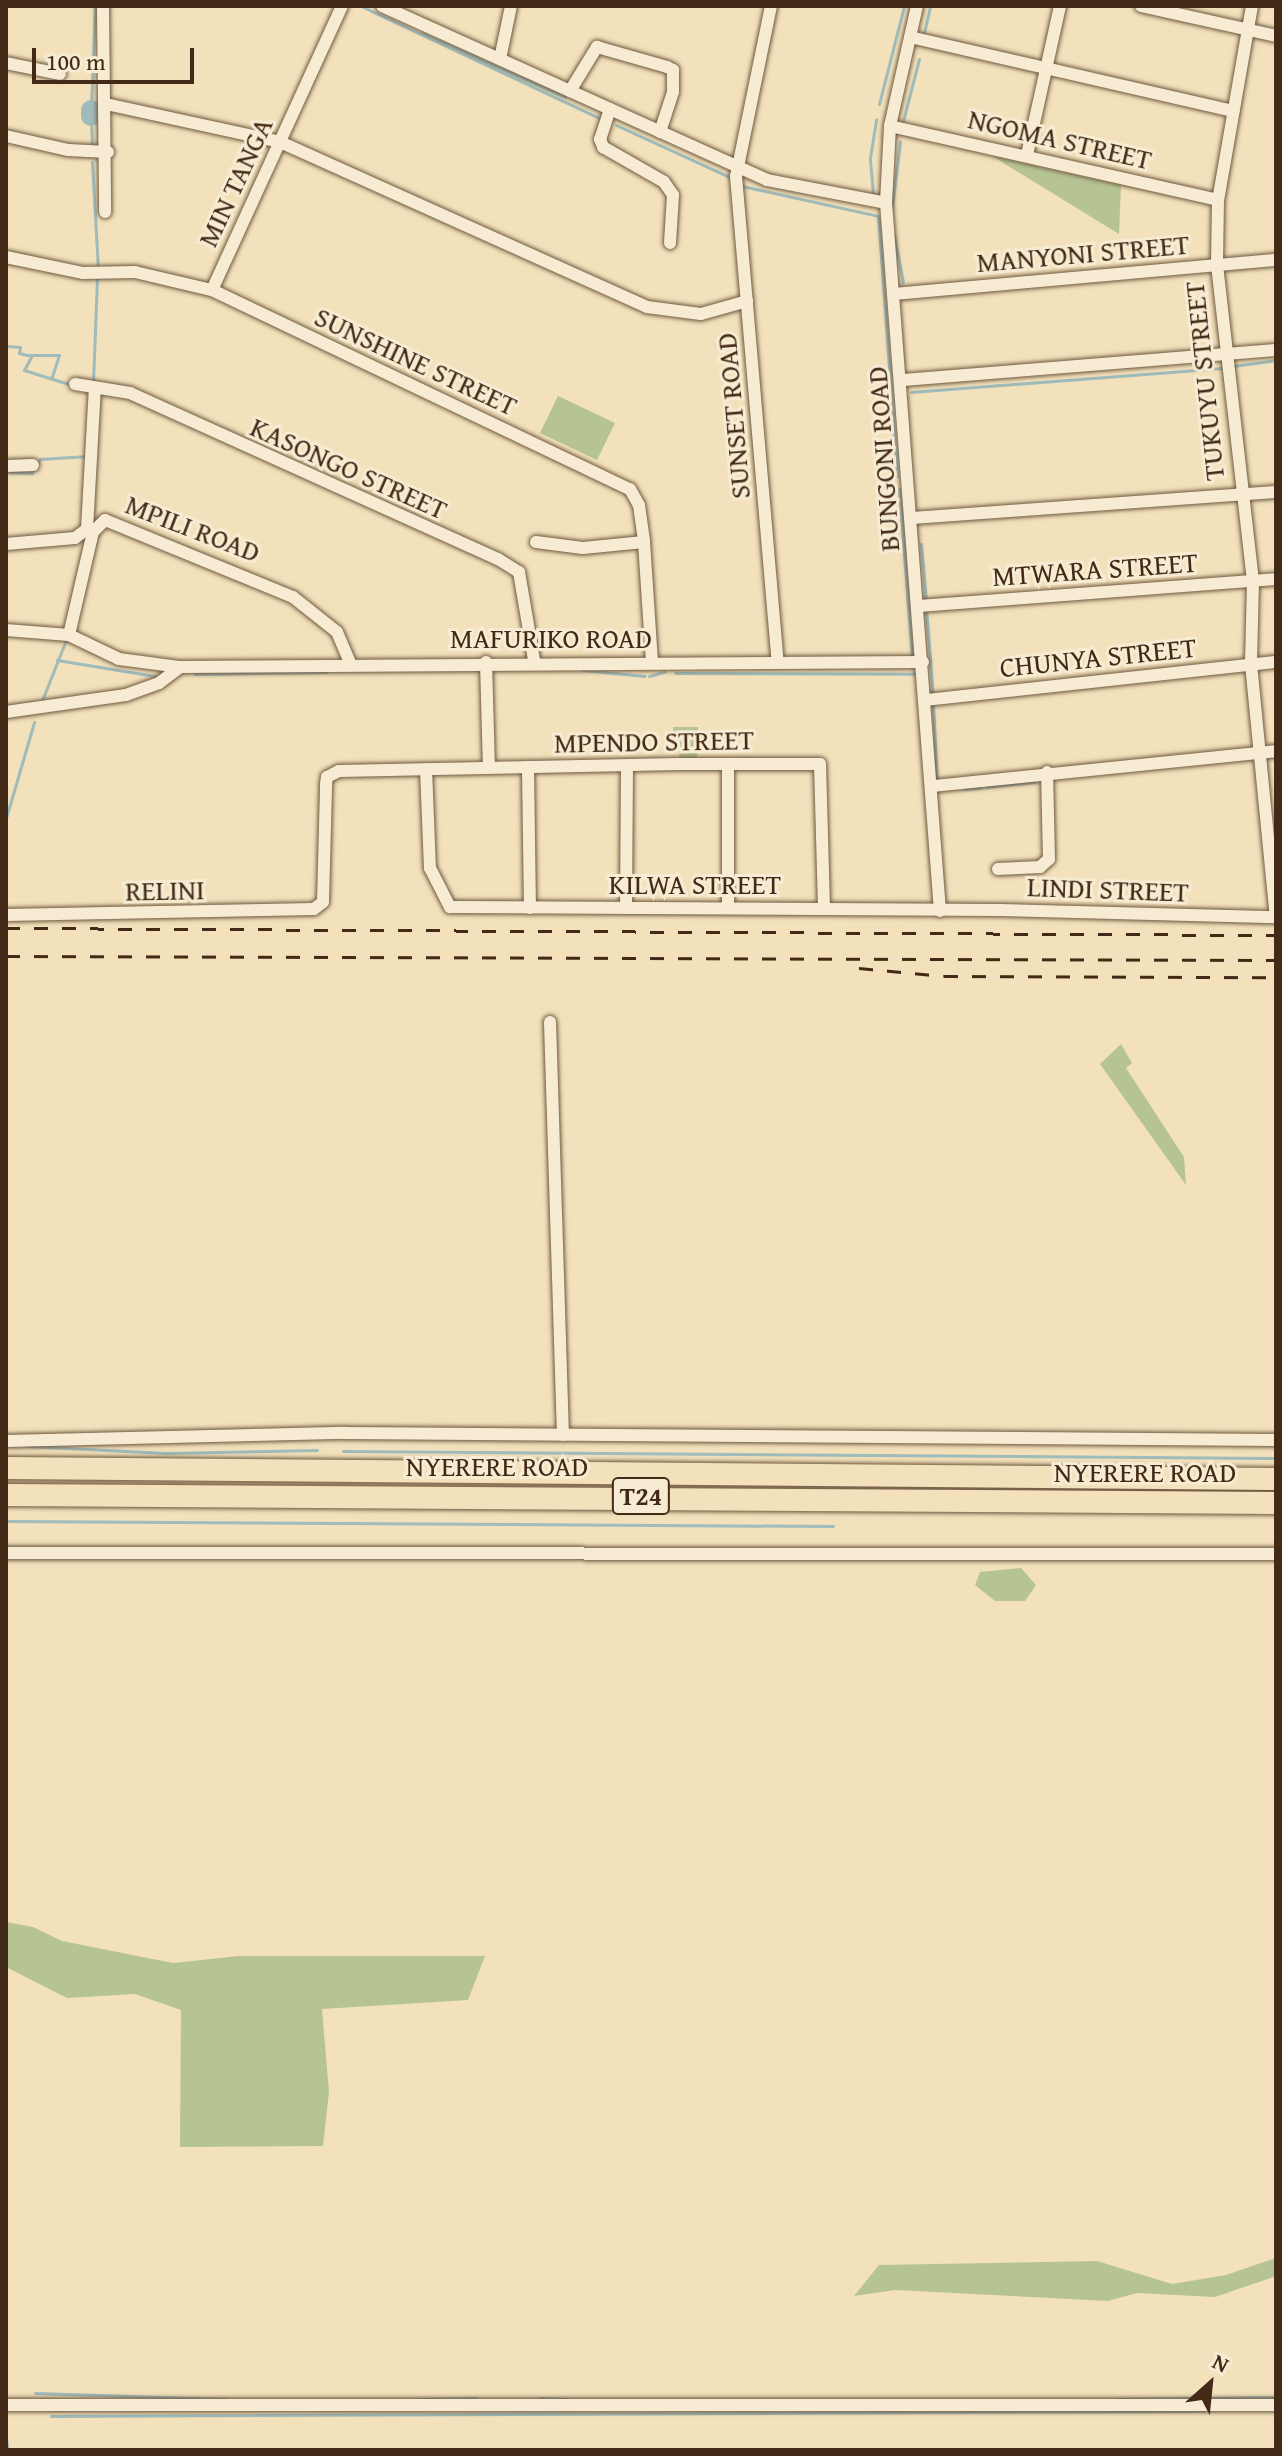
<!DOCTYPE html>
<style>
body{margin:0}
#map{position:relative;width:1282px;height:2456px;overflow:hidden;background:#f2e1bb;font-family:"Gentium Book Plus",serif}
div>[style]{position:absolute}
[style*='--x']{left:calc(var(--x)*1px);top:calc(var(--y)*1px);width:calc(var(--w)*1px);rotate:calc(var(--a)*1deg)}
.green>*{inset:0;background:#b6c493}
.stream>*{height:3px;margin:-1.5px;padding:0 1.5px;transform-origin:1.5px;border-radius:1.5px;background:#9fbbba}
.river>*{height:20px;margin:-10px;padding:0 10px;transform-origin:10px;border-radius:10px;background:#9fbbba}
.roads{filter:drop-shadow(0 0 2px #6f583f) drop-shadow(0 0 2px #6f583f)}
.minor>*{height:12px;margin:-6px;padding:0 6px;transform-origin:6px;border-radius:6px;background:#f7ecd3}
.trunk>*{height:22px;margin:-11px;padding:0 11px;transform-origin:11px;border-radius:11px;background:#f2e1bb}
.rail>*{height:3px;margin-top:-1.5px;transform-origin:0;background:repeating-linear-gradient(90deg,#432a16 0 14px,transparent 0 28px)}
span{translate:-50% -50%;white-space:nowrap;text-align:center;line-height:1.15;-webkit-text-stroke:6px #f7ecd3;paint-order:stroke}
.shield-label span{padding:2px 6px;background:#f7ecd3;border:2px solid;border-radius:6px;-webkit-text-stroke-width:0}
.shield-label{font-size:26px;color:#432a16;font-weight:700}
.street-label{font-size:28px;color:#432a16}
.frame{position:absolute;inset:0;border:8px solid #432a16;pointer-events:none}
.north{position:absolute;left:1170px;top:2344px;width:80px;height:80px;-webkit-text-stroke:6px #f7ecd3;paint-order:stroke;rotate:27deg;font-size:22px;font-weight:700;line-height:32px;text-align:center;color:#432a16}
.north::after{content:'';display:block;margin:auto;width:28px;height:36px;background:#432a16;clip-path:polygon(50% 0,100% 100%,50% 72%,0 100%)}
.scale{position:absolute;left:32px;top:48px;width:162px;height:36px;box-sizing:border-box;border:4px solid #432a16;border-top:0;padding-left:10px;font-size:24px;line-height:28px;white-space:nowrap;color:#432a16;-webkit-text-stroke:6px #f7ecd3;paint-order:stroke}
</style>
<div id="map">
<div class="green">
<i style="clip-path:polygon(992px 156px,1121px 185px,1119px 234px)"></i>
<i style="clip-path:polygon(558px 396px,615px 423px,597px 460px,540px 433px)"></i>
<i style="clip-path:polygon(673px 727px,698px 727px,697px 765px,679px 764px,680px 736px,673px 735px)"></i>
<i style="clip-path:polygon(1121px 1044px,1132px 1063px,1126px 1068px,1184px 1157px,1186px 1185px,1100px 1064px)"></i>
<i style="clip-path:polygon(1021px 1568px,1036px 1585px,1025px 1601px,995px 1601px,975px 1585px,980px 1572px)"></i>
<i style="clip-path:polygon(6px 1922px,33px 1927px,62px 1941px,173px 1963px,239px 1956px,485px 1956px,468px 2000px,322px 2009px,329px 2092px,323px 2146px,180px 2147px,181px 2010px,135px 1994px,67px 1998px,6px 1967px)"></i>
<i style="clip-path:polygon(1276px 2258px,1276px 2276px,1215px 2297px,1137px 2293px,1108px 2301px,895px 2290px,854px 2296px,879px 2265px,1097px 2261px,1172px 2284px,1226px 2275px)"></i>
</div>
<div class="stream">
<i style="--x:361;--y:6;--w:263;--a:25.2"></i>
<i style="--x:421;--y:33;--w:158;--a:24"></i>
<i style="--x:923;--y:37;--w:32;--a:-77"></i>
<i style="--x:879;--y:104;--w:101;--a:-75.7"></i>
<i style="--x:91;--y:110;--w:104;--a:-87.8"></i>
<i style="--x:91;--y:116;--w:33;--a:88"></i>
<i style="--x:903;--y:121;--w:64;--a:-75.5"></i>
<i style="--x:616;--y:125;--w:128;--a:24.6"></i>
<i style="--x:92;--y:162;--w:109;--a:86.8"></i>
<i style="--x:742;--y:186;--w:139;--a:12.4"></i>
<i style="--x:878;--y:216;--w:261;--a:85.8"></i>
<i style="--x:868;--y:194;--w:5;--a:0"></i>
<i style="--x:873;--y:194;--w:36;--a:-95"></i>
<i style="--x:870;--y:158;--w:39;--a:-81"></i>
<i style="--x:892;--y:208;--w:67;--a:-83.2"></i>
<i style="--x:894;--y:235;--w:48;--a:79.2"></i>
<i style="--x:6;--y:346;--w:14;--a:4"></i>
<i style="--x:20;--y:347;--w:6;--a:99"></i>
<i style="--x:19;--y:353;--w:8;--a:14"></i>
<i style="--x:27;--y:355;--w:32;--a:0"></i>
<i style="--x:59;--y:355;--w:23;--a:108"></i>
<i style="--x:32;--y:355;--w:17;--a:118"></i>
<i style="--x:24;--y:370;--w:50;--a:17.4"></i>
<i style="--x:1233;--y:366;--w:43;--a:-7.9"></i>
<i style="--x:93;--y:382;--w:104;--a:-87.8"></i>
<i style="--x:911;--y:392;--w:316;--a:-4.4"></i>
<i style="--x:10;--y:472;--w:22;--a:3"></i>
<i style="--x:32;--y:473;--w:16;--a:-60"></i>
<i style="--x:40;--y:459;--w:48;--a:-3.6"></i>
<i style="--x:899;--y:489;--w:169;--a:85.6"></i>
<i style="--x:921;--y:544;--w:56;--a:84.9"></i>
<i style="--x:926;--y:608;--w:88;--a:85.5"></i>
<i style="--x:57;--y:660;--w:99;--a:9.3"></i>
<i style="--x:582;--y:670;--w:63;--a:5.4"></i>
<i style="--x:675;--y:673;--w:243;--a:0.2"></i>
<i style="--x:195;--y:674;--w:132;--a:-0.9"></i>
<i style="--x:649;--y:676;--w:16;--a:-15"></i>
<i style="--x:41;--y:703;--w:68;--a:-68.4"></i>
<i style="--x:933;--y:703;--w:81;--a:87.2"></i>
<i style="--x:986;--y:787;--w:49;--a:-5.8"></i>
<i style="--x:964;--y:789;--w:17;--a:-3"></i>
<i style="--x:6;--y:818;--w:100;--a:-73.7"></i>
<i style="--x:26;--y:1446;--w:140;--a:2.9"></i>
<i style="--x:166;--y:1453;--w:151;--a:-1.1"></i>
<i style="--x:343;--y:1451;--w:933;--a:0.43"></i>
<i style="--x:6;--y:1521;--w:827;--a:0.35"></i>
<i style="--x:35;--y:2393;--w:192;--a:1.8"></i>
<i style="--x:540;--y:2398;--w:28;--a:2"></i>
<i style="--x:418;--y:2399;--w:58;--a:-1"></i>
<i style="--x:1116;--y:2399;--w:160;--a:-0.7"></i>
<i style="--x:51;--y:2416;--w:1153;--a:-0.25"></i>
<i style="--x:6;--y:2438;--w:12;--a:81"></i>
</div>
<div class="river">
<i style="--x:91;--y:116;--w:6;--a:-90"></i>
</div>
<div class="roads">
<div class="minor">
<i style="--x:103;--y:6;--w:206;--a:89.4"></i>
<i style="--x:382;--y:6;--w:422;--a:24.3"></i>
<i style="--x:767;--y:180;--w:121;--a:10.9"></i>
<i style="--x:771;--y:6;--w:174;--a:101.6"></i>
<i style="--x:736;--y:176;--w:488;--a:85.1"></i>
<i style="--x:917;--y:6;--w:123;--a:102.7"></i>
<i style="--x:890;--y:126;--w:77;--a:93"></i>
<i style="--x:886;--y:203;--w:710;--a:85.64"></i>
<i style="--x:1141;--y:6;--w:138;--a:12.5"></i>
<i style="--x:1252;--y:6;--w:197;--a:99.9"></i>
<i style="--x:1218;--y:200;--w:65;--a:90.9"></i>
<i style="--x:1217;--y:265;--w:318;--a:83.5"></i>
<i style="--x:1253;--y:581;--w:83;--a:91.4"></i>
<i style="--x:1251;--y:664;--w:254;--a:84.4"></i>
<i style="--x:910;--y:37;--w:332;--a:12.9"></i>
<i style="--x:500;--y:59;--w:54;--a:-78.3"></i>
<i style="--x:6;--y:63;--w:55;--a:11.5"></i>
<i style="--x:570;--y:91;--w:52;--a:-58.5"></i>
<i style="--x:597;--y:47;--w:73;--a:15.9"></i>
<i style="--x:667;--y:67;--w:7;--a:27"></i>
<i style="--x:673;--y:70;--w:22;--a:90"></i>
<i style="--x:673;--y:92;--w:42;--a:108"></i>
<i style="--x:106;--y:104;--w:178;--a:12.3"></i>
<i style="--x:280;--y:142;--w:402;--a:24.2"></i>
<i style="--x:647;--y:307;--w:54;--a:7.4"></i>
<i style="--x:701;--y:314;--w:48;--a:-15.8"></i>
<i style="--x:610;--y:109;--w:32;--a:108"></i>
<i style="--x:600;--y:139;--w:9;--a:69"></i>
<i style="--x:603;--y:147;--w:70;--a:29.8"></i>
<i style="--x:664;--y:182;--w:16;--a:55"></i>
<i style="--x:673;--y:195;--w:48;--a:93.6"></i>
<i style="--x:890;--y:126;--w:336;--a:12.7"></i>
<i style="--x:6;--y:136;--w:64;--a:12.7"></i>
<i style="--x:68;--y:150;--w:40;--a:2.9"></i>
<i style="--x:1027;--y:155;--w:153;--a:-77.5"></i>
<i style="--x:6;--y:257;--w:79;--a:11.7"></i>
<i style="--x:83;--y:273;--w:52;--a:-1.1"></i>
<i style="--x:135;--y:272;--w:79;--a:13.2"></i>
<i style="--x:212;--y:290;--w:463;--a:25.5"></i>
<i style="--x:630;--y:489;--w:18;--a:61"></i>
<i style="--x:639;--y:505;--w:37;--a:82"></i>
<i style="--x:644;--y:542;--w:120;--a:86.2"></i>
<i style="--x:212;--y:290;--w:312;--a:-65.4"></i>
<i style="--x:894;--y:294;--w:384;--a:-5.1"></i>
<i style="--x:903;--y:380;--w:374;--a:-4.6"></i>
<i style="--x:75;--y:384;--w:56;--a:9.3"></i>
<i style="--x:130;--y:393;--w:404;--a:24.3"></i>
<i style="--x:498;--y:559;--w:25;--a:32"></i>
<i style="--x:519;--y:572;--w:89;--a:80.3"></i>
<i style="--x:6;--y:466;--w:27;--a:-2"></i>
<i style="--x:911;--y:518;--w:366;--a:-4.1"></i>
<i style="--x:536;--y:542;--w:47;--a:7.3"></i>
<i style="--x:583;--y:548;--w:61;--a:-5.6"></i>
<i style="--x:6;--y:544;--w:69;--a:-5"></i>
<i style="--x:75;--y:538;--w:15;--a:-37"></i>
<i style="--x:87;--y:529;--w:141;--a:-86.8"></i>
<i style="--x:918;--y:606;--w:359;--a:-4.3"></i>
<i style="--x:6;--y:630;--w:63;--a:4.5"></i>
<i style="--x:69;--y:635;--w:55;--a:25.6"></i>
<i style="--x:119;--y:659;--w:62;--a:7.5"></i>
<i style="--x:180;--y:667;--w:743;--a:-0.39"></i>
<i style="--x:69;--y:635;--w:106;--a:-76.9"></i>
<i style="--x:93;--y:532;--w:17;--a:-45"></i>
<i style="--x:105;--y:520;--w:203;--a:22.3"></i>
<i style="--x:293;--y:597;--w:56;--a:38.5"></i>
<i style="--x:337;--y:632;--w:33;--a:67"></i>
<i style="--x:486;--y:662;--w:105;--a:88.4"></i>
<i style="--x:926;--y:700;--w:352;--a:-6.2"></i>
<i style="--x:6;--y:712;--w:121;--a:-8.1"></i>
<i style="--x:126;--y:695;--w:35;--a:-20"></i>
<i style="--x:159;--y:683;--w:26;--a:-37"></i>
<i style="--x:728;--y:765;--w:143;--a:90"></i>
<i style="--x:528;--y:767;--w:141;--a:89.2"></i>
<i style="--x:426;--y:769;--w:99;--a:87.7"></i>
<i style="--x:430;--y:868;--w:44;--a:62.9"></i>
<i style="--x:450;--y:907;--w:550;--a:0.31"></i>
<i style="--x:1000;--y:910;--w:276;--a:1.5"></i>
<i style="--x:933;--y:786;--w:345;--a:-5.8"></i>
<i style="--x:998;--y:869;--w:42;--a:-2.7"></i>
<i style="--x:1040;--y:867;--w:12;--a:-42"></i>
<i style="--x:1049;--y:859;--w:87;--a:-91.3"></i>
<i style="--x:626;--y:908;--w:142;--a:-89.6"></i>
<i style="--x:6;--y:915;--w:308;--a:-1.1"></i>
<i style="--x:314;--y:909;--w:11;--a:-38"></i>
<i style="--x:323;--y:902;--w:118;--a:-88.5"></i>
<i style="--x:326;--y:784;--w:7;--a:-82"></i>
<i style="--x:327;--y:777;--w:13;--a:-27"></i>
<i style="--x:339;--y:771;--w:340;--a:-1.2"></i>
<i style="--x:679;--y:764;--w:141;--a:0"></i>
<i style="--x:820;--y:764;--w:145;--a:88.4"></i>
<i style="--x:550;--y:1022;--w:413;--a:88.2"></i>
<i style="--x:6;--y:1441;--w:339;--a:-1.4"></i>
<i style="--x:345;--y:1433;--w:931;--a:0.43"></i>
<i style="--x:6;--y:1553;--w:1270;--a:0.05"></i>
<i style="--x:6;--y:2405;--w:1270;--a:0"></i>
</div>
<div class="trunk">
<i style="--x:6;--y:1468;--w:1270;--a:0.5"></i>
<i style="--x:6;--y:1495;--w:1270;--a:0.36"></i>
</div>
</div>
<div class="rail">
<i style="--x:6;--y:928;--w:1270;--a:0.32"></i>
<i style="--x:6;--y:956;--w:1270;--a:0.18"></i>
<i style="--x:859;--y:968;--w:85;--a:5.4"></i>
<i style="--x:944;--y:976;--w:332;--a:0.2"></i>
</div>
<div class="shield-label">
<span style="left:641px;top:1496px">T24</span>
</div>
<div class="street-label">
<span style="left:1060px;top:139px;rotate:13deg">NGOMA STREET</span>
<span style="left:235px;top:182px;rotate:-65deg">MIN TANGA</span>
<span style="left:1083px;top:253px;rotate:-5deg">MANYONI STREET</span>
<span style="left:416px;top:361px;rotate:25deg">SUNSHINE STREET</span>
<span style="left:1204px;top:381px;rotate:-96deg">TUKUYU STREET</span>
<span style="left:733px;top:416px;rotate:-95deg">SUNSET ROAD</span>
<span style="left:883px;top:459px;rotate:-94deg">BUNGONI ROAD</span>
<span style="left:349px;top:468px;rotate:24deg">KASONGO STREET</span>
<span style="left:193px;top:528px;rotate:21deg">MPILI ROAD</span>
<span style="left:1095px;top:569px;rotate:-4deg">MTWARA STREET</span>
<span style="left:551px;top:638px">MAFURIKO ROAD</span>
<span style="left:1098px;top:657px;rotate:-6deg">CHUNYA STREET</span>
<span style="left:654px;top:741px;rotate:-1deg">MPENDO STREET</span>
<span style="left:695px;top:884px">KILWA STREET</span>
<span style="left:1108px;top:889px;rotate:2deg">LINDI STREET</span>
<span style="left:165px;top:890px;rotate:-1deg">RELINI</span>
<span style="left:497px;top:1466px">NYERERE ROAD</span>
<span style="left:1145px;top:1472px">NYERERE ROAD</span>
</div>
<div class="frame"></div>
<div class="north">N</div>
<div class="scale">100 m</div>
</div>
